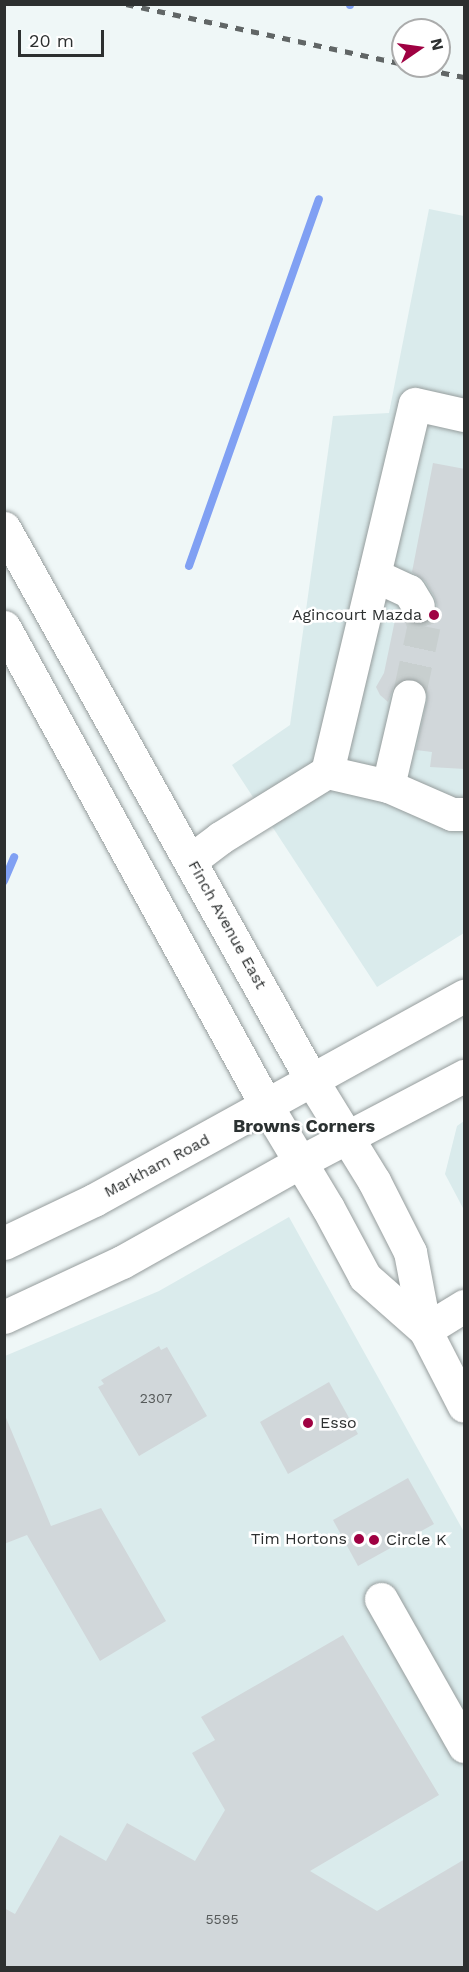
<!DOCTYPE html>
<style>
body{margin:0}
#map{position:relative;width:469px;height:1972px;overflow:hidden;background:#eff7f7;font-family:"Work Sans",sans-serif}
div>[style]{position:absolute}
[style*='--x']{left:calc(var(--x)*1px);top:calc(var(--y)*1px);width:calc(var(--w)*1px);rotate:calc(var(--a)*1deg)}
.built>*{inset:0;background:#daebec}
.stream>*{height:8px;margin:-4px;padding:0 4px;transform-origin:4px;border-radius:4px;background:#80a0f3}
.building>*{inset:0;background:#d1d7da}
.minor-tunnel>*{height:33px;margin-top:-16.5px;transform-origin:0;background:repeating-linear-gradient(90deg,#c8cfcf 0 33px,transparent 0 49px)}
.roads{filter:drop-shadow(0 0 2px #969d9d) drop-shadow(0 0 2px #969d9d)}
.minor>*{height:33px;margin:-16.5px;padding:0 16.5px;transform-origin:16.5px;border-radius:16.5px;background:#fff}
.major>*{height:33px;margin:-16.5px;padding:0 16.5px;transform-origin:16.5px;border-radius:16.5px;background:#fff}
.rail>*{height:4.5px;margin-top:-2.25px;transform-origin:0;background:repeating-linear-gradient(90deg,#616666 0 8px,transparent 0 16px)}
.dots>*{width:16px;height:16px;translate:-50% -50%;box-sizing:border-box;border:3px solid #fff;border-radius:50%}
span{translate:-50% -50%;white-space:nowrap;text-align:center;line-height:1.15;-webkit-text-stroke:5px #fff;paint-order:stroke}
.number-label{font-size:14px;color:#565a5a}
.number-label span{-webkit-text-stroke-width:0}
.poi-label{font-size:16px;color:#2d3030}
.right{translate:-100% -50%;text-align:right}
.left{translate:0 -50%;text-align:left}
.street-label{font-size:16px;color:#2d3030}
.neighbourhood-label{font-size:18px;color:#2b3131;font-weight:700}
.frame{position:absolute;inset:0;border:6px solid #2d3030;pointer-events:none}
.north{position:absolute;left:391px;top:18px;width:60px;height:60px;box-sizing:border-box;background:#fff;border:2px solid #abacac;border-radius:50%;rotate:77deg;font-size:16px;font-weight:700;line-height:24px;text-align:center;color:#2d3030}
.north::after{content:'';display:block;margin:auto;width:21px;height:27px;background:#9f0142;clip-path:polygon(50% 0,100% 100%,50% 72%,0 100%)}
.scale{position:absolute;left:18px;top:30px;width:86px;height:27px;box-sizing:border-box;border:3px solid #2d3030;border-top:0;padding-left:8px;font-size:18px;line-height:21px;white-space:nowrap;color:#2d3030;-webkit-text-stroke:4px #fff;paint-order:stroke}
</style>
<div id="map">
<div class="built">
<i style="clip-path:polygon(429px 209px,464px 216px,464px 933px,377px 987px,232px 765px,290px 725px,333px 416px,389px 413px)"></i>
<i style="clip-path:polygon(464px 1121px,464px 1210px,445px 1174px,457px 1126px)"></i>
<i style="clip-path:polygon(289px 1217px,464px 1532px,464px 1967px,5px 1968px,5px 1356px,159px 1291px)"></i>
</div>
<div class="stream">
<i style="--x:350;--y:5;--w:1;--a:-90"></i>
<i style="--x:189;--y:566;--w:389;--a:-70.5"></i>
<i style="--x:4;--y:881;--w:26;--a:-67"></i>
</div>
<div class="building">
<i style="clip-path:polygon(433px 463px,465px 469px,465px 769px,430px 767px,432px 752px,416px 750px,427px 700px,427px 690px,422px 683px,414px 678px,403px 678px,395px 684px,388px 702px,380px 695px,376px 687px,384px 673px,395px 620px,402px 616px,409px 623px,419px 625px,428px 622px,435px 615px,437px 605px,434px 596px,425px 581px,412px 572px)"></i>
<i style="clip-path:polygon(159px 1346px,161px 1350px,167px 1347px,207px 1416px,139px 1456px,98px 1387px,104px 1384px,101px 1380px)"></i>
<i style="clip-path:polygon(329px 1382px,358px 1434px,288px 1474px,260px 1422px)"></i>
<i style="clip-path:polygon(4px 1413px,51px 1526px,101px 1508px,166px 1621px,100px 1661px,27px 1535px,4px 1544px)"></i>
<i style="clip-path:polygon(408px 1478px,434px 1524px,358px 1566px,333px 1520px)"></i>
<i style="clip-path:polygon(343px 1635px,439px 1795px,310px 1871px,377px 1911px,465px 1859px,465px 1968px,4px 1968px,4px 1908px,15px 1914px,60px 1835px,106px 1861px,127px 1823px,195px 1861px,225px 1810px,192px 1753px,215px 1740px,201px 1717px)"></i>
</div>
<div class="minor-tunnel">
<i style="--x:409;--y:696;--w:72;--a:-77.9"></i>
<i style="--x:424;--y:626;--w:21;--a:-107"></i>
</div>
<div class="roads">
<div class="minor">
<i style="--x:374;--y:575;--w:38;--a:25"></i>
<i style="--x:409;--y:591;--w:17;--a:59"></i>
<i style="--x:327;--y:772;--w:378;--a:-76.6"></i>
<i style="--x:415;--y:404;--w:50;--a:12.7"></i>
<i style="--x:388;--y:786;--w:92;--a:-76.9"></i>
<i style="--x:191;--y:860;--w:36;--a:-37"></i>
<i style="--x:220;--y:838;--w:126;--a:-31.7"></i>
<i style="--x:327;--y:772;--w:63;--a:12.9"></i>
<i style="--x:388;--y:786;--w:70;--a:23.6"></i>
<i style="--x:452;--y:814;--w:12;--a:0"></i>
<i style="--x:425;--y:1330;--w:46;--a:-31.6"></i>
<i style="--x:381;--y:1599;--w:169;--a:60.5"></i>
</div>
<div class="major">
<i style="--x:4;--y:528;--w:631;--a:60.87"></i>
<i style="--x:311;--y:1079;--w:120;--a:58.3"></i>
<i style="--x:374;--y:1181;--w:80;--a:63.1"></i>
<i style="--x:410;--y:1252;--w:79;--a:79.1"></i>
<i style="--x:425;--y:1330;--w:85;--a:62.8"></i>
<i style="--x:4;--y:627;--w:545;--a:61.27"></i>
<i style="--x:266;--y:1105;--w:120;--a:59"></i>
<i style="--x:328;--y:1208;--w:78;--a:61.8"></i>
<i style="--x:365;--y:1277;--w:80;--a:41.5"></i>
<i style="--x:4;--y:1243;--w:100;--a:-25.5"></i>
<i style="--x:94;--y:1200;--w:423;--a:-28.9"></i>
<i style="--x:4;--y:1317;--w:130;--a:-25"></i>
<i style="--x:122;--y:1262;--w:204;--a:-29.3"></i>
<i style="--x:300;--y:1162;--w:185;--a:-27.7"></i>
</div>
</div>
<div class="rail">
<i style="--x:126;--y:4;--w:283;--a:12.2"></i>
<i style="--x:410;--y:66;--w:55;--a:11.5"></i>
</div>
<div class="dots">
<i style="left:434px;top:615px;background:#9f0142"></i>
<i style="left:308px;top:1423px;background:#9f0142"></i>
<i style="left:359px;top:1539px;background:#9f0142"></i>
<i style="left:374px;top:1540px;background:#9f0142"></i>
</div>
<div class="number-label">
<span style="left:156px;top:1398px">2307</span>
<span style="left:222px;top:1919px">5595</span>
</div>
<div class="poi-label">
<span class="right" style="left:422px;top:615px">Agincourt Mazda</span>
<span class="left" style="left:320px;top:1423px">Esso</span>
<span class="right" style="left:347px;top:1539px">Tim Hortons</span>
<span class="left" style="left:386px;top:1540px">Circle K</span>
</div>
<div class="street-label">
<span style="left:227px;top:925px;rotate:61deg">Finch Avenue East</span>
<span style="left:157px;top:1166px;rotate:-28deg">Markham Road</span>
</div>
<div class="neighbourhood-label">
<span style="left:304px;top:1126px">Browns Corners</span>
</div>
<div class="frame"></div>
<div class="north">N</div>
<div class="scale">20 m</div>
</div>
